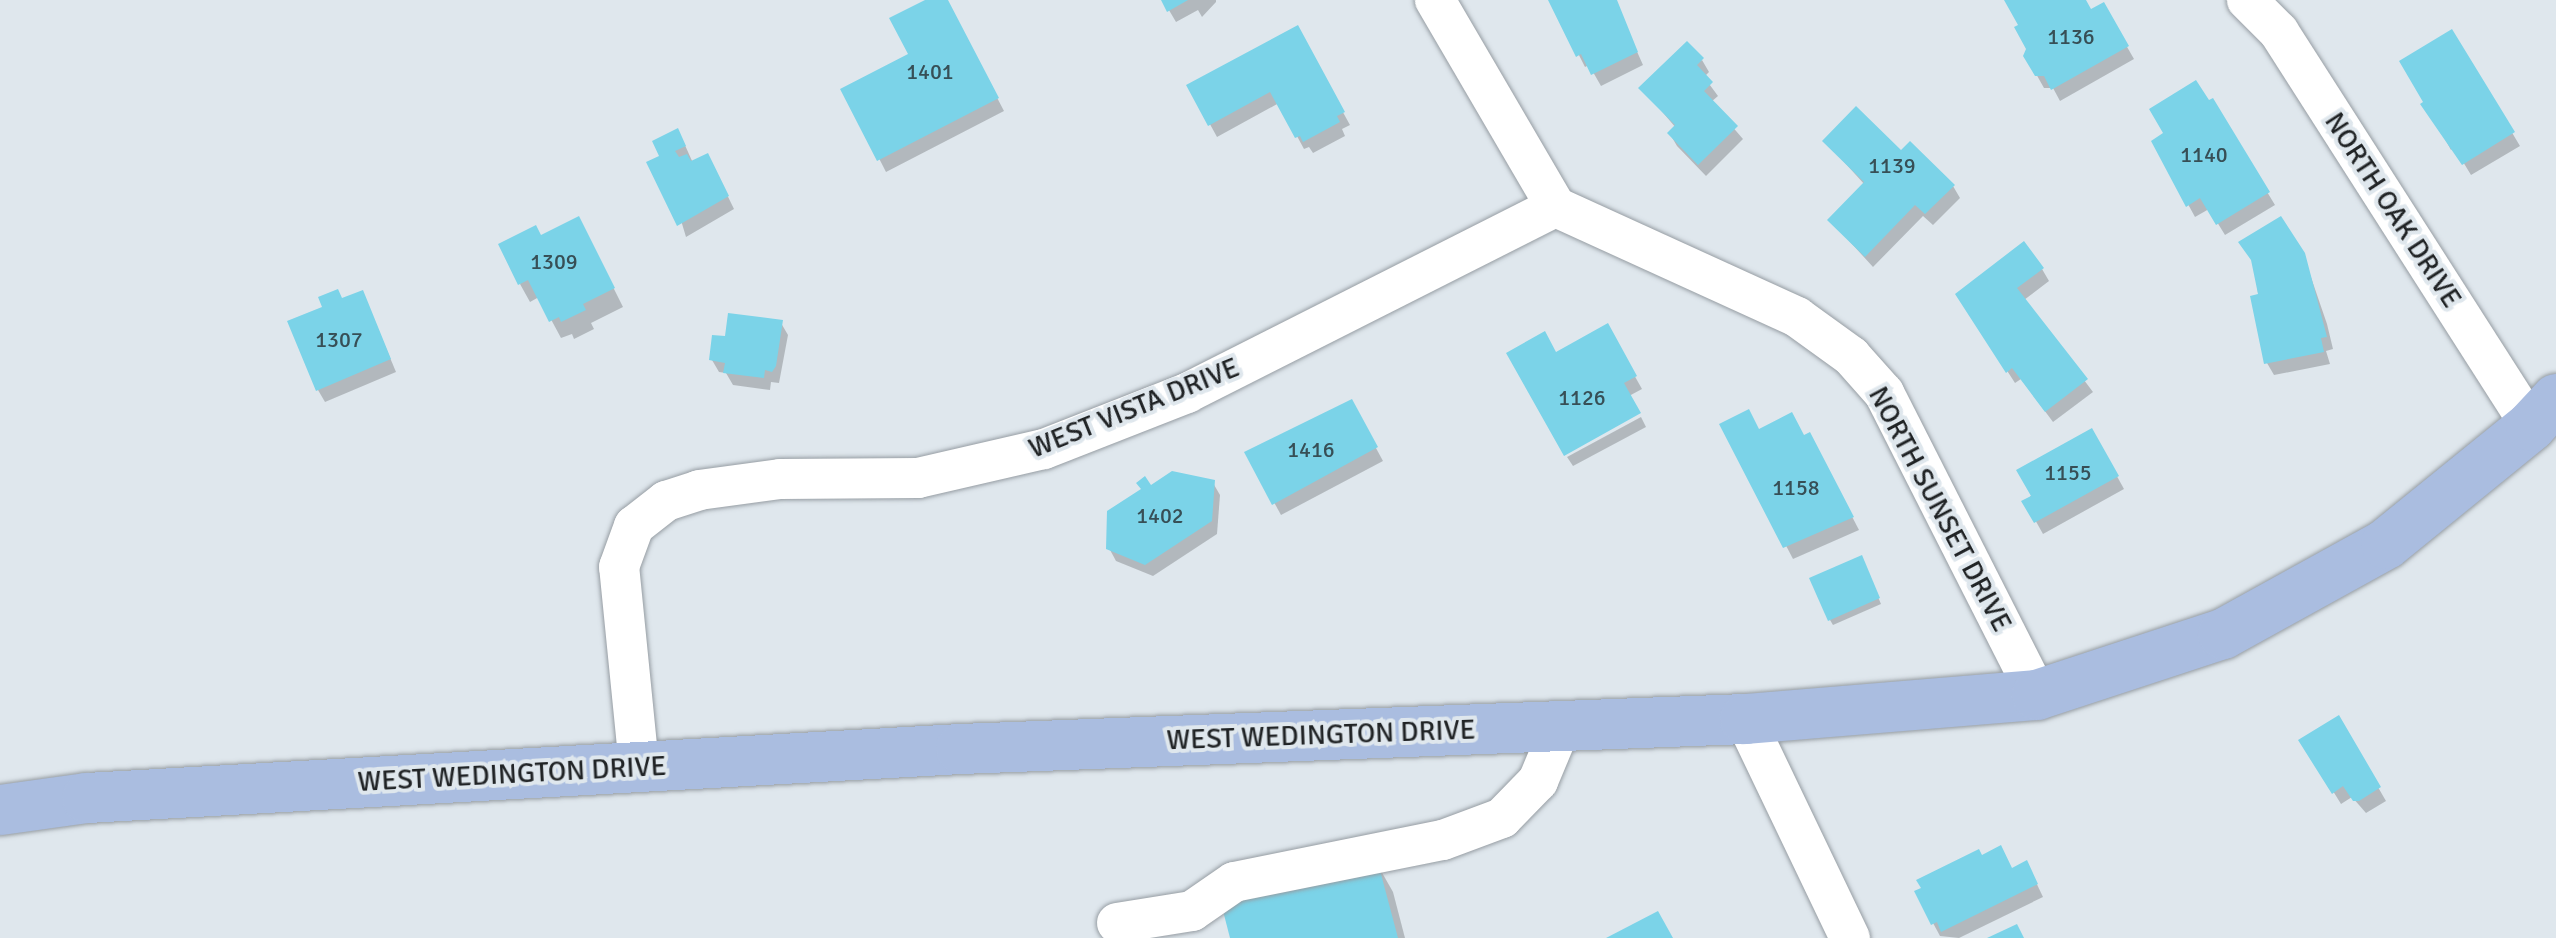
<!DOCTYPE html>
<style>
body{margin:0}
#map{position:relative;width:2556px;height:938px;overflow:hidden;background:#dfe7ed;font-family:Signika,sans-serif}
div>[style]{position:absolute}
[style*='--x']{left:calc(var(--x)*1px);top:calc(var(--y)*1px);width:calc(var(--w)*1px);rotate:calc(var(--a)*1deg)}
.shadow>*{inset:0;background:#0003}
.building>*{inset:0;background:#7bd3e8}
.roads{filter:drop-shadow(0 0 2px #969da3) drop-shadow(0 0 2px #969da3)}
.minor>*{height:40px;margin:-20px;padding:0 20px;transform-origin:20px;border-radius:20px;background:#fff}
.major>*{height:50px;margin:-25px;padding:0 25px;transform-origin:25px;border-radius:25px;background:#aabde0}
span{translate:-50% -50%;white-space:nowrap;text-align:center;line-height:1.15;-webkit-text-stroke:8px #dfe7ed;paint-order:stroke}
.number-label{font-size:22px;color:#374f56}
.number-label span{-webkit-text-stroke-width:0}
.street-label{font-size:28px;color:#202325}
</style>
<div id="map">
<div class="shadow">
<i style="clip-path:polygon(931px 0,946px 0,1004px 111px,886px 172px,844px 90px,911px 55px)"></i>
<i style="clip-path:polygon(1163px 0,1216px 0,1216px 2px,1202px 17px,1198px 10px,1176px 22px)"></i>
<i style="clip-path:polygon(1551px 0,1614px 0,1643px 65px,1601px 86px,1589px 65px,1585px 67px)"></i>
<i style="clip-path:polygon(2007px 0,2083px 0,2090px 12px,2103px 5px,2134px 59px,2060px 101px,2053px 88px,2044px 88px,2026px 56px,2029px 49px,2021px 26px)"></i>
<i style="clip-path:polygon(1297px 29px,1350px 125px,1342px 129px,1345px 136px,1313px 153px,1309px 147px,1304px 149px,1279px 103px,1217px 137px,1189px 86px)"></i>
<i style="clip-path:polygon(2452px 32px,2520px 146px,2471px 175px,2454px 147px,2451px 150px,2403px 62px)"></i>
<i style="clip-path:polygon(1702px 60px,1709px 72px,1704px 77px,1718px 96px,1711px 102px,1743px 139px,1706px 176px,1677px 146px,1670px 134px,1676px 128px,1642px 88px)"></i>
<i style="clip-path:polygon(2212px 101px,2275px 205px,2225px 235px,2209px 209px,2195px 217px,2154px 142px)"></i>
<i style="clip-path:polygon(1825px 141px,1901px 154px,1953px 186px,1960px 198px,1933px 225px,1923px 216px,1873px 267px,1830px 220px,1865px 185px)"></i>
<i style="clip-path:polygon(684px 143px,693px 163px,714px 168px,734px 209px,686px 237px,662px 157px)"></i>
<i style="clip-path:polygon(588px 237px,623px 307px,591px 323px,594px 329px,574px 339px,572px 334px,561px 338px,539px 297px,530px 302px,520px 284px,541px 238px)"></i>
<i style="clip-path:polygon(2303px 254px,2327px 324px,2333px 349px,2326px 351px,2330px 364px,2274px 375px,2267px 363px,2254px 262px)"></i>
<i style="clip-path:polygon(2042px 269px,2049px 281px,2024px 300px,2093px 392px,2053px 422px,2021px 379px,2015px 383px,1966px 307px)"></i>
<i style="clip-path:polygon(342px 301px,368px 305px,396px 372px,325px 402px,318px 390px)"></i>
<i style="clip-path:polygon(781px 323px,788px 335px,779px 383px,771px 382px,770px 390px,733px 385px,726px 373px,719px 372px,712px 360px,727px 339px)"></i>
<i style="clip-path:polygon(1607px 327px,1642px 389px,1629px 396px,1556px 355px)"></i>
<i style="clip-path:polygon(1351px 402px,1383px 461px,1281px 515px,1247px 453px)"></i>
<i style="clip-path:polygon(1641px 417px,1646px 427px,1573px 466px,1567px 457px)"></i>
<i style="clip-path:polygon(1723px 425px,1804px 438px,1816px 447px,1859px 530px,1793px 559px)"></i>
<i style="clip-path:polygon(2092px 431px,2124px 489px,2043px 534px,2025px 502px)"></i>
<i style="clip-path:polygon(1213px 483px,1220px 495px,1217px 534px,1153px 576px,1116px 561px,1109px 548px,1144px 490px)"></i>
<i style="clip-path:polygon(1864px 564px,1881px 604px,1833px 625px,1830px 620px)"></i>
<i style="clip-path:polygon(2338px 718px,2386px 801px,2366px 813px,2352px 797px,2341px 804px,2302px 741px)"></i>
<i style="clip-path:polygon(1982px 858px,2033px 876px,2043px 897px,1959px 938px,1940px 936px,1933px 923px)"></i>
<i style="clip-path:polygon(1376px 862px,1393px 892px,1405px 938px,1232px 938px)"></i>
</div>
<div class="building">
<i style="clip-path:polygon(925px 0,948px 0,999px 98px,877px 161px,840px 89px,908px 54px,889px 18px)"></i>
<i style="clip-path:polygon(1161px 0,1188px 0,1167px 12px)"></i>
<i style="clip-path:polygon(1548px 0,1617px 0,1638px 52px,1591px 75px,1581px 54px,1576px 57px)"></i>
<i style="clip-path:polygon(2004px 0,2086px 0,2091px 9px,2104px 2px,2129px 46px,2051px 90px,2044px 76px,2035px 76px,2023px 56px,2026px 49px,2014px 27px,2018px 25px)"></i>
<i style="clip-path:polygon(1298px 25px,1345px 112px,1337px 116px,1340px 122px,1303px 142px,1300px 136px,1295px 138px,1270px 92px,1208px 126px,1186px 85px)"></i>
<i style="clip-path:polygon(2452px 29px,2515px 132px,2462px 165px,2420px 104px,2423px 102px,2399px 61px)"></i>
<i style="clip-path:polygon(1687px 41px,1704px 58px,1697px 65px,1713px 82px,1704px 91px,1738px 126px,1698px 165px,1667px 133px,1675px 125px,1638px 88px)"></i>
<i style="clip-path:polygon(2196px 80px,2209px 100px,2213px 98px,2270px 192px,2216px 225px,2200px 198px,2186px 207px,2151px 141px,2163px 133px,2149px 109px)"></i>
<i style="clip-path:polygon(1856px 106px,1901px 150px,1910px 141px,1955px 185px,1925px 214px,1915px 205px,1865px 257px,1827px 220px,1864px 182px,1822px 141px)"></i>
<i style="clip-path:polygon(678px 128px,686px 146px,675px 151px,679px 157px,687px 154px,691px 161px,708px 153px,729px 196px,677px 226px,646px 162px,659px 156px,652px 141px)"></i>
<i style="clip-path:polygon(579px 216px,615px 288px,583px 304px,586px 310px,561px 322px,559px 317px,549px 322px,528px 280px,518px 285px,498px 244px,536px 225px,541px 235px)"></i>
<i style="clip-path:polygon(2281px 216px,2305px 253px,2327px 337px,2321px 338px,2324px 352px,2264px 364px,2250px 296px,2258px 294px,2251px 260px,2238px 242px)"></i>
<i style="clip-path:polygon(2024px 241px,2044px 268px,2017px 288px,2088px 379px,2045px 412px,2012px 368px,2006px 373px,1955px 294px)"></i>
<i style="clip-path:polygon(338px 289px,342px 298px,363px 290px,391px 359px,316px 391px,287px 321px,322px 307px,318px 297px)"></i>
<i style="clip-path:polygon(728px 313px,783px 320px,776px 366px,772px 372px,765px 370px,764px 378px,723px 373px,725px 363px,709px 360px,712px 335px,725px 336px)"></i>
<i style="clip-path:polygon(1608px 323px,1637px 376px,1624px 383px,1641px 413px,1564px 456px,1506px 353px,1545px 331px,1556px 352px)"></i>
<i style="clip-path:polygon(1352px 399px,1378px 447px,1272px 505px,1244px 452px)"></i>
<i style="clip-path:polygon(1749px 409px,1759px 429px,1792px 412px,1804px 435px,1810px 432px,1854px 517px,1783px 548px,1719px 424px)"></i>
<i style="clip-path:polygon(2092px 428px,2119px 476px,2034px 523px,2021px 501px,2031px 496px,2016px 470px)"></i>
<i style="clip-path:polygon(1172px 471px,1215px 480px,1212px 521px,1145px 565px,1106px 549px,1107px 511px,1141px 489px,1136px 483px,1145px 476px,1151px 485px)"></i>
<i style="clip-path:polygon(1862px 555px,1880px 598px,1828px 621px,1809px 578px)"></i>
<i style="clip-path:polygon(2339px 715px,2381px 787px,2359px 801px,2353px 801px,2343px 786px,2332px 794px,2298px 740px)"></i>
<i style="clip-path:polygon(2001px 845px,2012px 868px,2027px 860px,2038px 884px,1941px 932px,1937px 922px,1931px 925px,1914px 891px,1921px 888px,1916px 880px,1979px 849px,1982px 855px)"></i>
<i style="clip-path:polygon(1377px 859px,1398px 938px,1230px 938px,1221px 903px)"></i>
<i style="clip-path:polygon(1658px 911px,1673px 938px,1606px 938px)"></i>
<i style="clip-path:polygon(2017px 924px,2024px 938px,1987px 938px)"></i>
</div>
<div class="roads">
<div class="minor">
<i style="--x:1435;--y:0;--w:240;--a:59.7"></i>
<i style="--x:1556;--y:207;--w:265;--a:24.5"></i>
<i style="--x:1797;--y:317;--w:67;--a:35.8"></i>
<i style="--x:1851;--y:356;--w:50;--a:48.3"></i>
<i style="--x:1884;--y:393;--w:339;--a:63.1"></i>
<i style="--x:2247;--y:0;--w:45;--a:45"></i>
<i style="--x:2279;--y:32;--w:468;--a:57.4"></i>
<i style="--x:1745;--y:719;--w:243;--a:64.4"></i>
<i style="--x:639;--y:766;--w:200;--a:-95.7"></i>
<i style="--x:619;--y:567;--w:44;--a:-69.9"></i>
<i style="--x:634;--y:526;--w:41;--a:-38"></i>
<i style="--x:666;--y:501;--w:35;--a:-18"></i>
<i style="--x:699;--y:490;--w:82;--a:-7.7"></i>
<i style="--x:780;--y:479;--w:138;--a:-0.4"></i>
<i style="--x:918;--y:478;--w:129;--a:-13"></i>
<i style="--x:1044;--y:449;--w:154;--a:-21.4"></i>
<i style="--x:1187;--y:393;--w:413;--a:-26.8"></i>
<i style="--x:1117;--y:923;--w:76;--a:-9.1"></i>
<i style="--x:1192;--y:911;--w:51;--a:-34.6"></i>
<i style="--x:1234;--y:882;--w:213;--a:-11.4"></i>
<i style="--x:1443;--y:840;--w:63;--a:-20.4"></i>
<i style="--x:1502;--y:818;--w:52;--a:-45.8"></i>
<i style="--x:1538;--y:781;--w:60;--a:-67.3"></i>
</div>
<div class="major">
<i style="--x:0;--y:810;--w:88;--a:-7.9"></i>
<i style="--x:87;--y:798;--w:875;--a:-3.21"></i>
<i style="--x:961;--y:749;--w:785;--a:-2.19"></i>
<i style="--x:1745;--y:719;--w:293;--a:-4.7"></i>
<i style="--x:2037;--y:695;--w:196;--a:-18.2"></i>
<i style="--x:2223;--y:634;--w:186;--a:-28.9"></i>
<i style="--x:2386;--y:544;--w:187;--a:-39.1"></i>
<i style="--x:2531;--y:426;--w:37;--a:-47"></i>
</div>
</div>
<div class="number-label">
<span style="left:2071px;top:37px">1136</span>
<span style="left:930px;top:72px">1401</span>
<span style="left:2204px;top:155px">1140</span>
<span style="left:1892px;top:166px">1139</span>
<span style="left:554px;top:262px">1309</span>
<span style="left:339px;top:340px">1307</span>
<span style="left:1582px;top:398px">1126</span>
<span style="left:1311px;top:450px">1416</span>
<span style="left:2068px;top:473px">1155</span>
<span style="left:1796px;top:488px">1158</span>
<span style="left:1160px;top:516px">1402</span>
</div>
<div class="street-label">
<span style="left:2393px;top:210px;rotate:57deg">NORTH OAK DRIVE</span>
<span style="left:1134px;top:408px;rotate:-22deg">WEST VISTA DRIVE</span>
<span style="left:1940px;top:509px;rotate:62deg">NORTH SUNSET DRIVE</span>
<span style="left:1321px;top:735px;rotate:-2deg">WEST WEDINGTON DRIVE</span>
<span style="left:512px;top:774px;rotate:-3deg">WEST WEDINGTON DRIVE</span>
</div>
</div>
